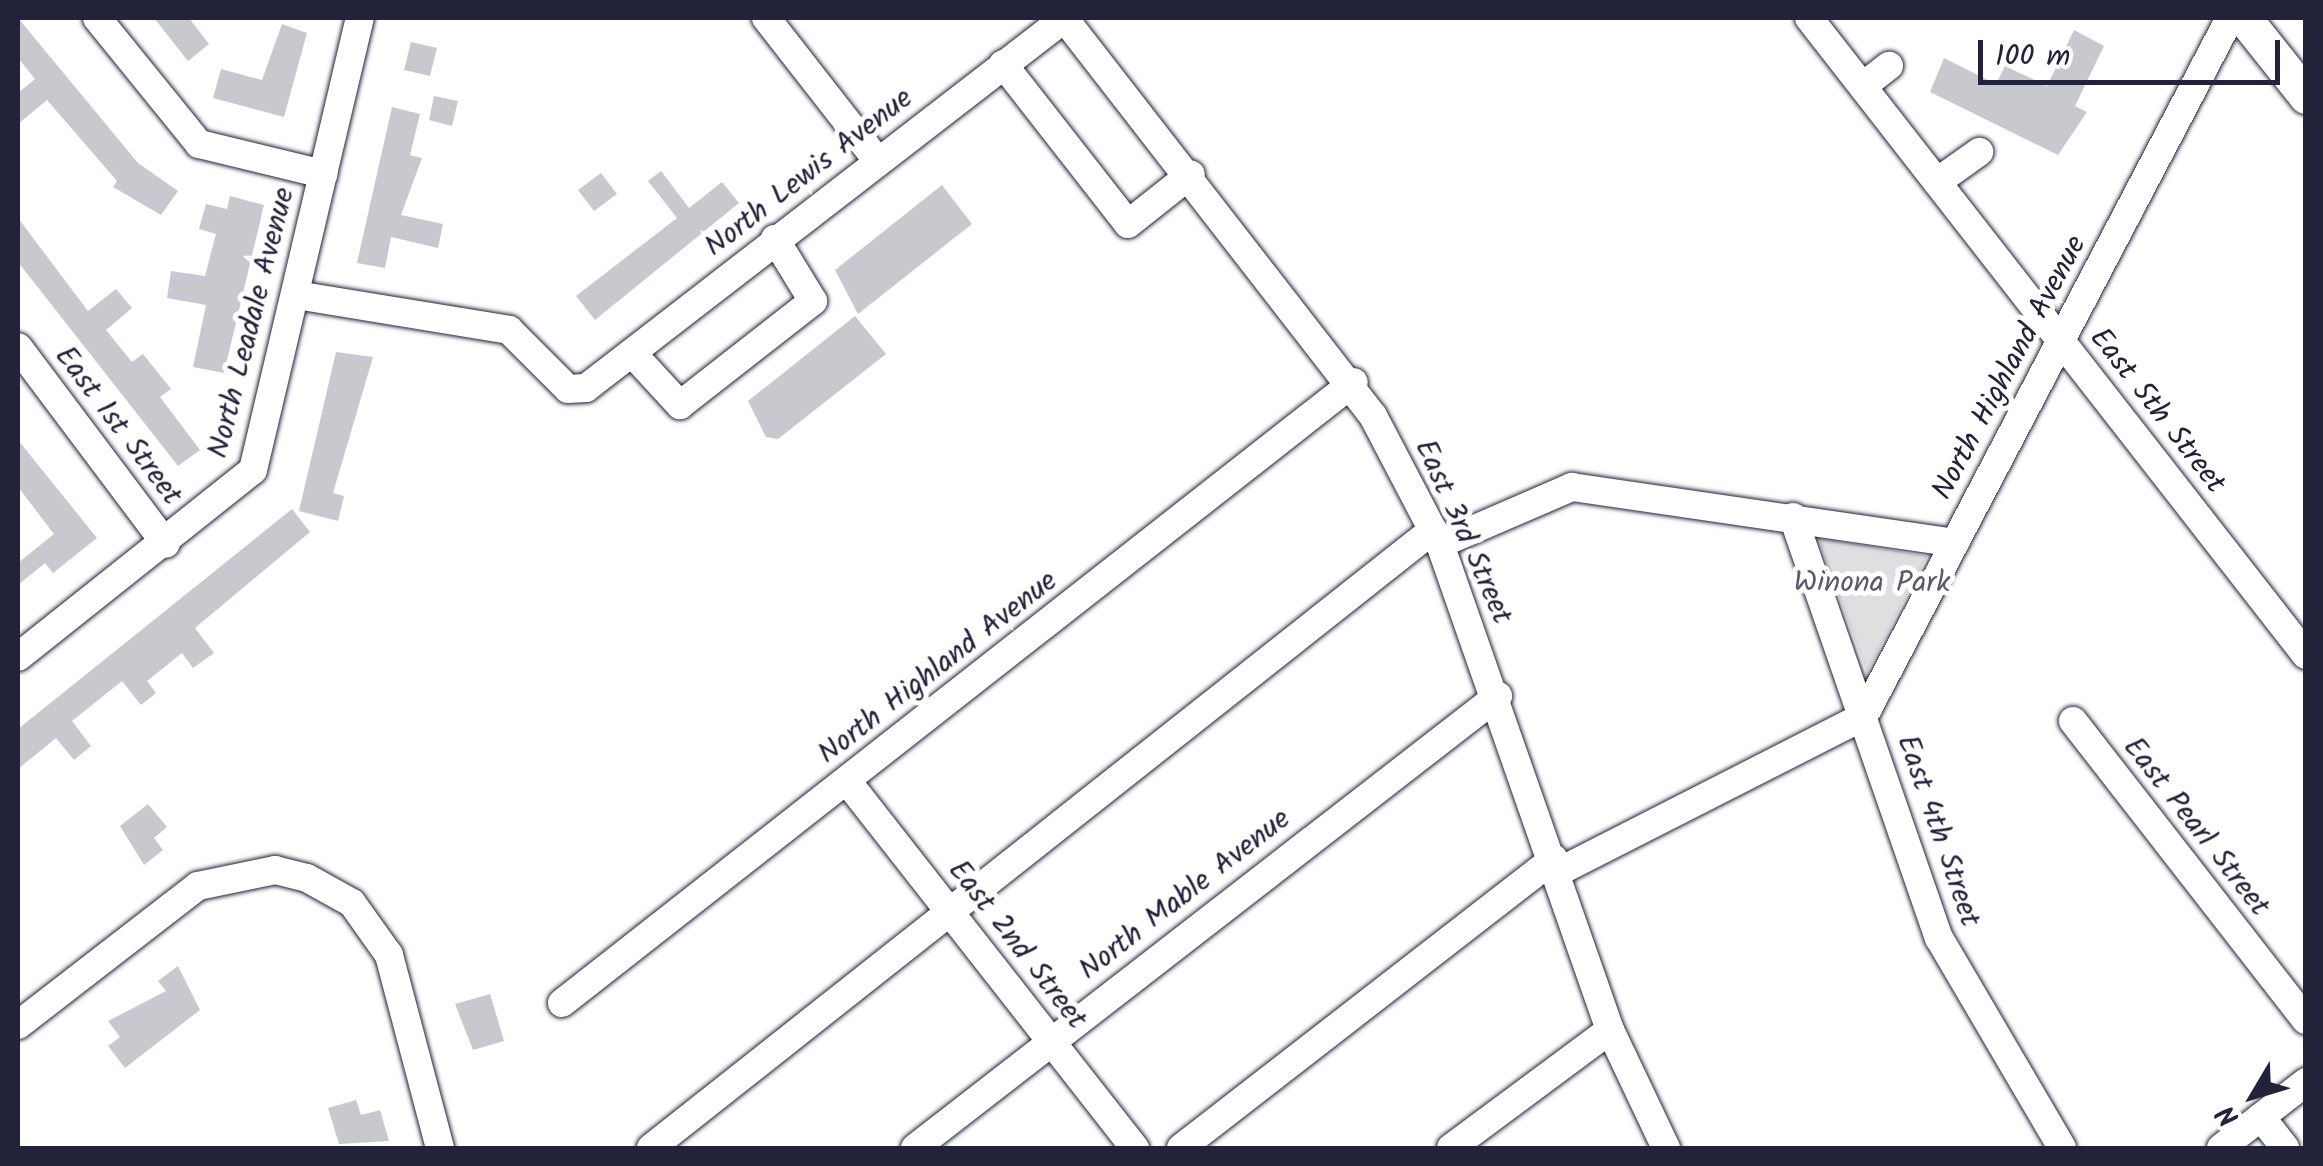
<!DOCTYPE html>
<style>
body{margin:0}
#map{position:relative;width:2323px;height:1166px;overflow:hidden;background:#fff;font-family:Kalam,sans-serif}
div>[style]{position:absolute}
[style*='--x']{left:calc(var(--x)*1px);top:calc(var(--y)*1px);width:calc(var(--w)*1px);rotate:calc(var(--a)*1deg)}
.green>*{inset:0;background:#dfdfe2}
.building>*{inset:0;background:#c8c8cf}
.roads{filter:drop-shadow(0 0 2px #22223b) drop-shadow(0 0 2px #22223b)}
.minor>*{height:28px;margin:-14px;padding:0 14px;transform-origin:14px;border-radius:14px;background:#fff}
.major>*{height:35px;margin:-17.5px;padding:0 17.5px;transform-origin:17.5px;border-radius:17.5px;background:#fff}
span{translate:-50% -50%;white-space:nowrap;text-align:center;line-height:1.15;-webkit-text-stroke:10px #fff;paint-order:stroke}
.street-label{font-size:30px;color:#22223b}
.park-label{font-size:30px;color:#5b5b6d}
.frame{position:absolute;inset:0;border:20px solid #22223b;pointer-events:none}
.north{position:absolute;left:2203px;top:1046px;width:100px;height:100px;-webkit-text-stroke:8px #fff;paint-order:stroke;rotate:232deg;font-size:28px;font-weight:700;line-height:40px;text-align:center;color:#22223b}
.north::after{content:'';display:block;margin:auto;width:35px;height:45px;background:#22223b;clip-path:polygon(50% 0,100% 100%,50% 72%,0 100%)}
.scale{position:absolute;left:1978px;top:40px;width:302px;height:45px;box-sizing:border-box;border:5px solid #22223b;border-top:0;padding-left:12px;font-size:30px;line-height:35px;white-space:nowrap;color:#22223b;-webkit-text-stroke:8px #fff;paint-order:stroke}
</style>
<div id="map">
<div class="green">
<i style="clip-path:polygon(1818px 538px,1927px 556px,1867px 673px)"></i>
</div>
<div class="building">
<i style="clip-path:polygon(18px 18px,138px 163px,178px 191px,161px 215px,113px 187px,117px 181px,47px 100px,18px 124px,18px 93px,35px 79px,18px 58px)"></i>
<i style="clip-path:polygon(154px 18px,189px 18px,209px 44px,188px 61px)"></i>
<i style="clip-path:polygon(282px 24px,307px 33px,284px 117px,213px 98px,221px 69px,262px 80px)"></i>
<i style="clip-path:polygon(2074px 30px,2104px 46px,2075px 106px,2087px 112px,2058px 155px,1930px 92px,1944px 58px,1996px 84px,2005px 66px,2047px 86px)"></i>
<i style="clip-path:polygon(411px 42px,437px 48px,430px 76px,404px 70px)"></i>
<i style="clip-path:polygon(434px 96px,458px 101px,452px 126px,429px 120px)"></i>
<i style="clip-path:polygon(392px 107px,420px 114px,410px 155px,422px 158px,401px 215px,443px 224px,438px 248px,391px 237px,385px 268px,357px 263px)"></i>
<i style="clip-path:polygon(661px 171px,689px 208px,722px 182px,739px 203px,595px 320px,576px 296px,677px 218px,648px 181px)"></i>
<i style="clip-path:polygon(601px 173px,617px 194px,594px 211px,578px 190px)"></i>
<i style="clip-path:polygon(942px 185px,972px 224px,858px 314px,835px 270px)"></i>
<i style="clip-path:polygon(230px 196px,264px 205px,224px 373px,193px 367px,206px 305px,167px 298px,171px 271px,205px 276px,216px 234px,199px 229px,206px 204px,227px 209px)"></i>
<i style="clip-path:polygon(18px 218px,88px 311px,116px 289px,132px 308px,106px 330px,132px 362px,143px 354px,171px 389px,160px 397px,200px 450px,178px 466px,18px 262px)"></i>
<i style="clip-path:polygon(855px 316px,886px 354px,778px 439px,766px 437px,748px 401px)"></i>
<i style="clip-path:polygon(336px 352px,373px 357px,333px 493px,344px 496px,338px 521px,299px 511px)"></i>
<i style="clip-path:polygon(18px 440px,97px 538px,53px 573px,45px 563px,18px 585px,18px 563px,54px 534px,18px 487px)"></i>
<i style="clip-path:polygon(292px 509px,310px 532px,195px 628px,214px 653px,193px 668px,182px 653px,147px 681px,156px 693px,141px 705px,122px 681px,72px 721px,91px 746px,74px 760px,56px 738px,18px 769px,18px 729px)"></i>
<i style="clip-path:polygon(148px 804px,167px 827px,154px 838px,163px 850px,144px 865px,120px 826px)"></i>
<i style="clip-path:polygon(178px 966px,200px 1010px,125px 1068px,108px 1046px,120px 1037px,108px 1021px,166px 991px,158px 981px)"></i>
<i style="clip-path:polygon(490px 994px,504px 1041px,473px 1050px,455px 1004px)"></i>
<i style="clip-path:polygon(356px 1100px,361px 1115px,380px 1110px,389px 1141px,339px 1144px,328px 1108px)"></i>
</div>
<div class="roads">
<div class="minor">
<i style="--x:97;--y:18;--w:162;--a:51"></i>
<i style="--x:199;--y:144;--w:128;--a:13.6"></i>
<i style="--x:766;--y:18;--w:180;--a:52"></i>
<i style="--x:1064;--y:18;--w:504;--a:52.17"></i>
<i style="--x:1373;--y:416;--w:144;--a:62.4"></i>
<i style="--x:1440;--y:544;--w:515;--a:70.72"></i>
<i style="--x:1610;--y:1030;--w:131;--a:64.6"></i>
<i style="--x:1809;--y:18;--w:808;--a:52.04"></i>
<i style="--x:1003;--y:64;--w:203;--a:52"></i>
<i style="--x:1128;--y:224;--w:80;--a:-38.4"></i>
<i style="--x:1863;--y:86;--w:33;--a:-38"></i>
<i style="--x:1937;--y:182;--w:52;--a:-35.5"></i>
<i style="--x:296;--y:295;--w:216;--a:9.3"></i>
<i style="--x:509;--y:330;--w:83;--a:45"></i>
<i style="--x:568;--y:389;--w:18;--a:-3"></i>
<i style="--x:586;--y:388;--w:605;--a:-37.68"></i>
<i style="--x:18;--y:347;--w:246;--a:53.1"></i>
<i style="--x:632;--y:353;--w:71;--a:47.3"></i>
<i style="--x:680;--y:405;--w:169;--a:-38"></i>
<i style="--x:813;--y:301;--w:73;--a:-121.5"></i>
<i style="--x:1793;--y:517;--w:446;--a:70.9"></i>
<i style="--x:1939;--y:938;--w:243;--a:59.6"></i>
<i style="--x:1440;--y:544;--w:144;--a:-23.4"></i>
<i style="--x:1572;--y:487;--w:386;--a:8.3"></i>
<i style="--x:18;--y:657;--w:300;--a:-38.5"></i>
<i style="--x:253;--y:470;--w:464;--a:-76.7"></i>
<i style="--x:2073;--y:721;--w:379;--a:52.1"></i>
<i style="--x:847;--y:781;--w:467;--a:51.9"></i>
<i style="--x:1558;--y:872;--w:343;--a:-27"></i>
<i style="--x:1864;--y:716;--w:788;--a:-62.33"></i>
<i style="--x:562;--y:1003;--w:1006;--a:-38.1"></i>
<i style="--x:18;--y:1025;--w:227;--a:-37.7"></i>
<i style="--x:198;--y:886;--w:79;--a:-11.7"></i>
<i style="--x:275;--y:870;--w:33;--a:14"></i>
<i style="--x:307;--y:878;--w:51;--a:29.1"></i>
<i style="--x:352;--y:903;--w:64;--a:54.6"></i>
<i style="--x:389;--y:955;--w:200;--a:75.2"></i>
<i style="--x:2261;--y:1117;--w:39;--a:52"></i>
<i style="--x:651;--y:1148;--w:997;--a:-38.32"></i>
<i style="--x:915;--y:1148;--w:738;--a:-37.79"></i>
<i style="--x:1181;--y:1148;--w:472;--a:-37.8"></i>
<i style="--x:1451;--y:1148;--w:198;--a:-36.6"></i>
<i style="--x:2221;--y:1148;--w:108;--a:-37.8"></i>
</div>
<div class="major">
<i style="--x:2244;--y:18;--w:100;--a:51.5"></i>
</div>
</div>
<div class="street-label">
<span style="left:809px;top:173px;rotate:-38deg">North Lewis Avenue</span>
<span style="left:252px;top:323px;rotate:-76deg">North Leadale Avenue</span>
<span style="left:2010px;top:368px;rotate:-62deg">North Highland Avenue</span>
<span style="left:2157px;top:411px;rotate:52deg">East 5th Street</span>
<span style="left:118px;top:426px;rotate:53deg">East 1st Street</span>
<span style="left:1463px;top:532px;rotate:66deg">East 3rd Street</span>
<span style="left:938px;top:668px;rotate:-38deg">North Highland Avenue</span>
<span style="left:2196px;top:827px;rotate:52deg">East Pearl Street</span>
<span style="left:1938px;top:831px;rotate:71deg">East 4th Street</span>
<span style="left:1185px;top:895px;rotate:-38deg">North Mable Avenue</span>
<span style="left:1017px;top:945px;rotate:52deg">East 2nd Street</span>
</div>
<div class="park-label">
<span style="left:1872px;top:583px">Winona Park</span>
</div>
<div class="frame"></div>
<div class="north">N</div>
<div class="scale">100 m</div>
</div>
